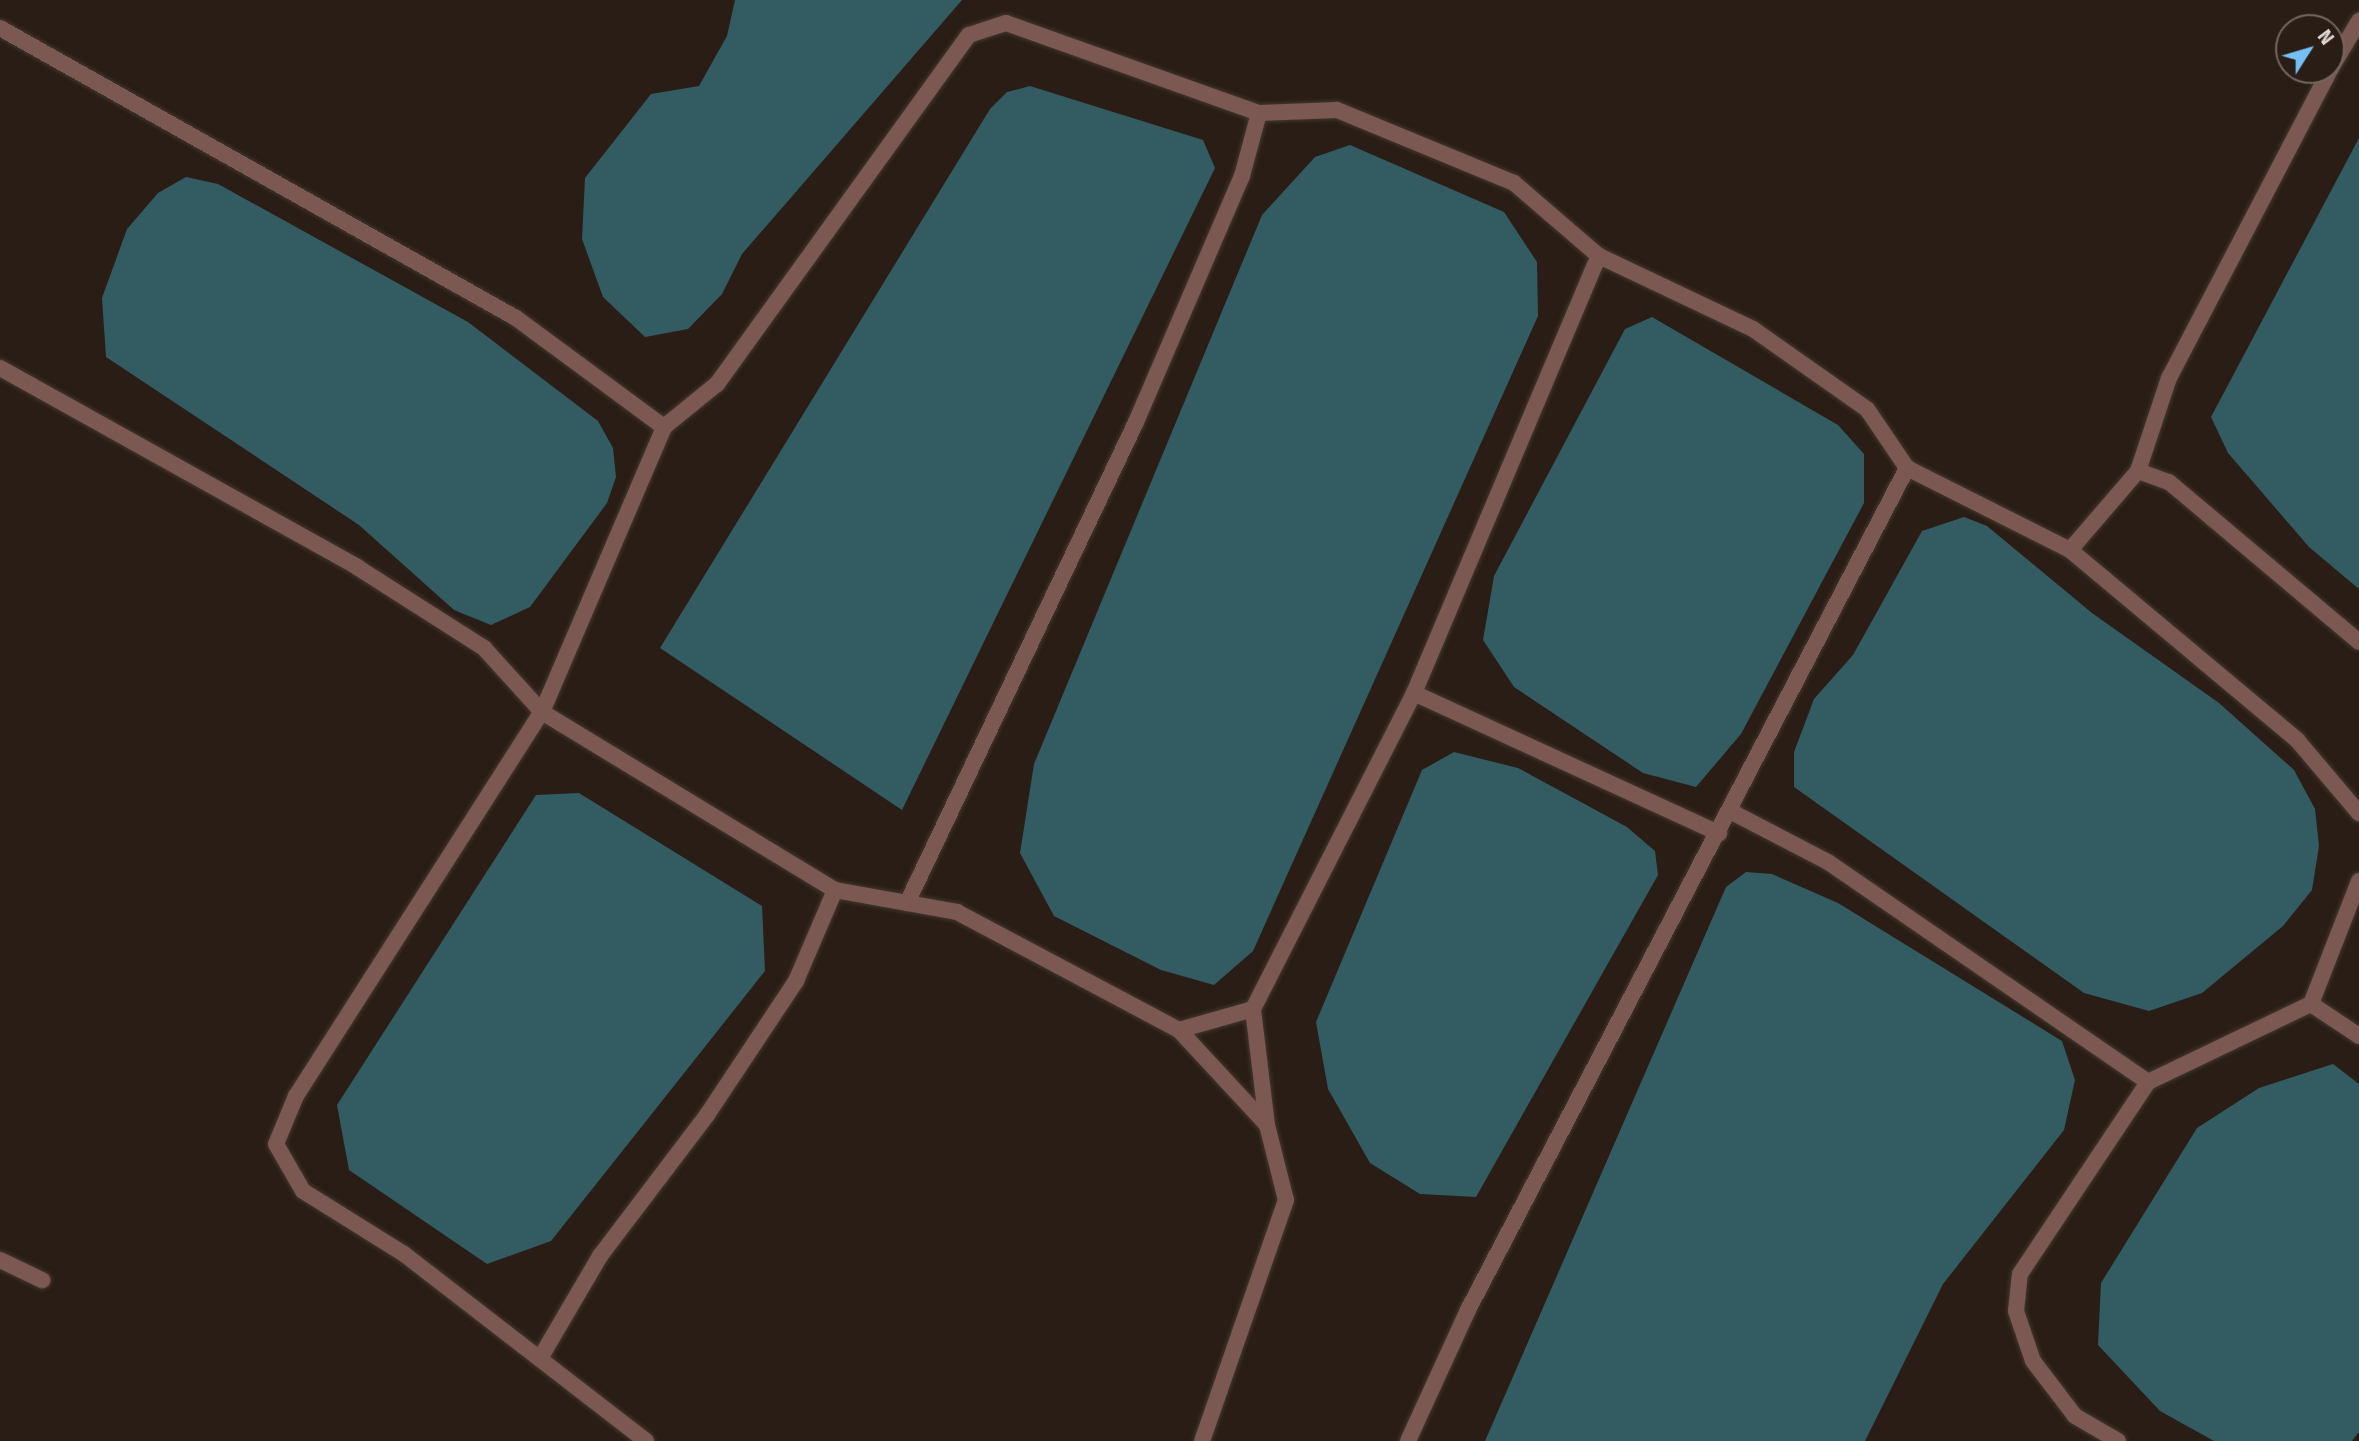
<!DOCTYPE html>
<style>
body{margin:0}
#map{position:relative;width:2359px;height:1441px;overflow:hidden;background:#291d15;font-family:"Fira Sans",sans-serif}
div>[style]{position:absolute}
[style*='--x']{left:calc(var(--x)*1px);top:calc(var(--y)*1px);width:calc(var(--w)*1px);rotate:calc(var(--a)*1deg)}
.water>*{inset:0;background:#325c62}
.roads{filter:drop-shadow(0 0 2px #42372f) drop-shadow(0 0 2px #42372f)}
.service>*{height:16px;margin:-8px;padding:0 8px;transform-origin:8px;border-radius:8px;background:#7b5851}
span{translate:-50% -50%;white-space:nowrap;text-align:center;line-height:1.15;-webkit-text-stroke:6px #291d15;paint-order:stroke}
.north{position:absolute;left:2275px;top:14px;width:70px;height:70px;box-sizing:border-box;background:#291d15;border:2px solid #716760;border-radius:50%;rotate:53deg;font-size:19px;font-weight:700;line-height:28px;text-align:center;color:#ded6d0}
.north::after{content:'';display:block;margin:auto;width:24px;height:32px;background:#74c0f6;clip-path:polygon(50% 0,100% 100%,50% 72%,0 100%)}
</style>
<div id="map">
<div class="water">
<i style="clip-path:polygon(735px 0,962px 0,742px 254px,722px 294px,688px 329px,645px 337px,603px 297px,582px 239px,585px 178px,651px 94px,699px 86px,727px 36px)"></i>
<i style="clip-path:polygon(1030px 86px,1203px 140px,1215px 168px,902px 810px,660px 648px,990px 109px,1007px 92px)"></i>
<i style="clip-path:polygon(2359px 138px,2359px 589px,2309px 547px,2228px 453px,2211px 417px)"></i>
<i style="clip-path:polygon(1350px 145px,1504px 212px,1537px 262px,1538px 316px,1253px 951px,1214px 985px,1161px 970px,1054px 916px,1020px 853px,1034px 764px,1262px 215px,1315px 157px)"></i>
<i style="clip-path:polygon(186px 177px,218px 184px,468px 322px,598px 421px,613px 448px,616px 477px,607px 503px,530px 607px,491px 625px,454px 610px,359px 525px,106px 357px,102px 298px,127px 229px,158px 193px)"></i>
<i style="clip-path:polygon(1652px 317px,1838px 425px,1864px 454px,1864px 503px,1741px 734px,1696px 787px,1643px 773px,1514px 687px,1483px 640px,1494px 576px,1625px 329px)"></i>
<i style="clip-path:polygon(1964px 517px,1987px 526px,2092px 613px,2219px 703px,2294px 770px,2315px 809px,2319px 846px,2312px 890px,2283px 926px,2202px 993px,2149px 1011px,2084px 993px,1794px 787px,1794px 752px,1814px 699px,1853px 655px,1922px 531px)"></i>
<i style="clip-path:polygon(1454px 752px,1518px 768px,1627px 827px,1655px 851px,1658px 875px,1476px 1197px,1420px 1194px,1370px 1163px,1328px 1089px,1316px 1022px,1422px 770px)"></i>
<i style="clip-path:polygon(579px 793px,762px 906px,765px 971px,551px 1241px,487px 1264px,349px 1170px,337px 1105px,536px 795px)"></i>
<i style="clip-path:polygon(1746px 872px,1772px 874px,1838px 903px,2062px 1041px,2075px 1080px,2064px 1130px,1943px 1284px,1865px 1441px,1485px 1441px,1726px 887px)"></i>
<i style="clip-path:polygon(2333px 1064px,2359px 1084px,2359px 1432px,2352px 1441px,2214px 1441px,2160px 1411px,2098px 1345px,2101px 1283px,2197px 1128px,2259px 1088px)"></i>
</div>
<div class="roads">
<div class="service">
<i style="--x:0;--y:28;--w:592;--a:29.34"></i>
<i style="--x:516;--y:318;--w:184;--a:36.4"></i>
<i style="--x:2331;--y:68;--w:55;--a:-59.2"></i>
<i style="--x:0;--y:368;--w:409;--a:29.1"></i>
<i style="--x:357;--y:567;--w:151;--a:32.5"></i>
<i style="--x:484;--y:648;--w:86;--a:47.8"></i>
<i style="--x:542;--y:712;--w:343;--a:31.3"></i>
<i style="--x:835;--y:890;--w:124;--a:10.2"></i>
<i style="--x:957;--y:912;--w:251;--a:28"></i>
<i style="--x:1179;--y:1030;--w:129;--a:47.2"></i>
<i style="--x:1267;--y:1125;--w:77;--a:75.8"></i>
<i style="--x:1286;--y:1200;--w:255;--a:109.2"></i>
<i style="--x:2138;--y:471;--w:33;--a:20"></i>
<i style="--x:2169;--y:482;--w:248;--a:40.1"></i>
<i style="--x:2070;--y:550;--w:104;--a:-49.3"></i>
<i style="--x:2138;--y:471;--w:98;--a:-71.6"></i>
<i style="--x:2169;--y:378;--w:348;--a:-62.4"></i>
<i style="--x:1414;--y:693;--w:336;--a:24.7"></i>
<i style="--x:1730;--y:811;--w:110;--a:27.5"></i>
<i style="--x:1828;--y:862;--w:388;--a:34.5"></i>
<i style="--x:2148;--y:1082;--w:181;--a:-25.6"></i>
<i style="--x:2311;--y:1004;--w:58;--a:33.7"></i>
<i style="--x:907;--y:903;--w:533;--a:-64.54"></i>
<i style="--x:1136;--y:422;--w:268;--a:-66.7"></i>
<i style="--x:1242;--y:176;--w:65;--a:-74.9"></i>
<i style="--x:2311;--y:1004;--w:132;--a:-68.7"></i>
<i style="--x:1179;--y:1030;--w:77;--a:-15.8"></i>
<i style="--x:1267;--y:1125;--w:117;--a:-96.9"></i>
<i style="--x:1253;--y:1009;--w:355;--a:-63"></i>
<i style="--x:1414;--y:693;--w:475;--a:-67.1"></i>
<i style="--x:0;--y:1260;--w:47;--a:25.5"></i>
<i style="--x:542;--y:1355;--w:115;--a:-59.6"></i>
<i style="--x:600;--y:1256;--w:177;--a:-52.8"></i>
<i style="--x:707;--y:1115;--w:161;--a:-56.4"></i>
<i style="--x:796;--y:981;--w:99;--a:-66.8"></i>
<i style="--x:646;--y:1441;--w:306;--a:-142.3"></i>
<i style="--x:404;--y:1254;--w:119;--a:-148"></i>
<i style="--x:303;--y:1191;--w:54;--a:-119.9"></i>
<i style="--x:276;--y:1144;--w:52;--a:-67.4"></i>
<i style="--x:296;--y:1096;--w:456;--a:-57.4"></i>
<i style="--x:542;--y:712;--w:310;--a:-66.8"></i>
<i style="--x:664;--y:427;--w:68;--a:-39.1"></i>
<i style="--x:717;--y:384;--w:430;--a:-54.2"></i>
<i style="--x:969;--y:35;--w:39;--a:-18"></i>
<i style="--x:1006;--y:23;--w:269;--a:19.6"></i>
<i style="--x:1259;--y:113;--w:78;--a:-2.2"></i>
<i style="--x:1337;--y:110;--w:191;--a:22.4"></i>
<i style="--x:1514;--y:183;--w:112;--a:40.7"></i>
<i style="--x:1599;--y:256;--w:170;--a:25.4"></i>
<i style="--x:1753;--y:329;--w:139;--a:35.1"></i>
<i style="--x:1867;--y:409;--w:71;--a:55.9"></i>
<i style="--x:1907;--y:468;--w:182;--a:26.7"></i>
<i style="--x:2070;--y:550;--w:296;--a:39.9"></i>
<i style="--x:2297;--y:740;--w:96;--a:49.7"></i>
<i style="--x:1408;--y:1441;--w:144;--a:-65.4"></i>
<i style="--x:1468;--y:1310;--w:950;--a:-62.46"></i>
<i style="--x:2118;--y:1441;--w:50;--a:-149.8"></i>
<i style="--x:2075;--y:1416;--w:69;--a:-127.4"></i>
<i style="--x:2033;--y:1361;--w:53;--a:-108.8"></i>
<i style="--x:2016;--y:1311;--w:37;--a:-84"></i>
<i style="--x:2020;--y:1274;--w:231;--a:-56.3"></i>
</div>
</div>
<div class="north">N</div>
</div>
